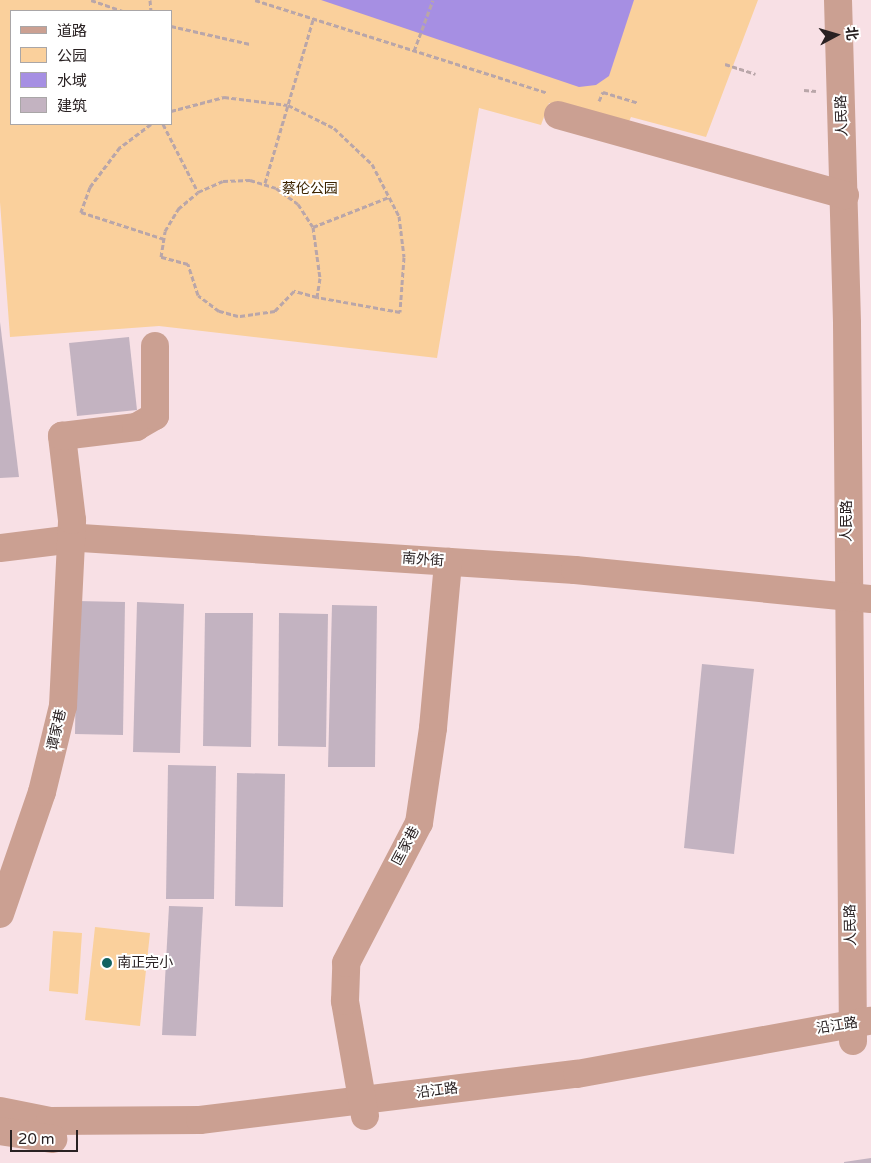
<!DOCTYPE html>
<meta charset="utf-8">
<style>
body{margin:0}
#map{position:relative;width:871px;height:1163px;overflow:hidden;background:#f8e0e5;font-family:"Varela Round","Noto Sans SC",sans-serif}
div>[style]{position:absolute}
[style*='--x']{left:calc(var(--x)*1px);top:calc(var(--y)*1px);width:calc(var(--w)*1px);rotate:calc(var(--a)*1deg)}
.green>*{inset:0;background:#fad09c}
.water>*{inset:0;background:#a68fe3}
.building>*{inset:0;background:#c3b3c1}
.path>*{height:3px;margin-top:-1.5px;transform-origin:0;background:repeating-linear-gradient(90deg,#b9a6a9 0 5px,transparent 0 7.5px)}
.minor>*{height:28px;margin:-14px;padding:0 14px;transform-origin:14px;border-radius:14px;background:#cba092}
.dots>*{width:14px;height:14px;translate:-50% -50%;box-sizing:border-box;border:2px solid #fff;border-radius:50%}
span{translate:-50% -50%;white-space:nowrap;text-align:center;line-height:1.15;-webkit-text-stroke:4px #fff;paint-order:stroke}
.street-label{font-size:14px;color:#292122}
.park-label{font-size:14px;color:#3c2400}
.poi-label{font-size:14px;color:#292122}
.left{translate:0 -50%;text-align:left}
.legend{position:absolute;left:10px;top:10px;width:162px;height:115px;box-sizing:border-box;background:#fff;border:1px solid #a9a6a7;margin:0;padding:6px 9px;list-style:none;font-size:15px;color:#292122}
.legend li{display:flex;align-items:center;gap:10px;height:25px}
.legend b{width:25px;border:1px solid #a9a6a7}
.north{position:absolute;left:811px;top:10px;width:50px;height:50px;-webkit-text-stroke:4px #fff;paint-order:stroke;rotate:84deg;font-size:14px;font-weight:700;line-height:20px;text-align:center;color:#292122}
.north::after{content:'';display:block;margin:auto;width:18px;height:22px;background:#292122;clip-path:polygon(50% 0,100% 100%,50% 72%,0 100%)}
.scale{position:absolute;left:10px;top:1130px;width:68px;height:22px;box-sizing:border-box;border:2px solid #292122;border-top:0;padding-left:6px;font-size:15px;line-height:18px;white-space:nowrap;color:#292122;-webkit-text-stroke:4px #fff;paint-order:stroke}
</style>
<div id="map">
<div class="green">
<i style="clip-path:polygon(evenodd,0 0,758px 0,706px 137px,631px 117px,627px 126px,549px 103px,541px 125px,479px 108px,437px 358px,159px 326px,10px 337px,0 202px,0 0,11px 11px,171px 11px,171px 124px,11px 124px,11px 11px)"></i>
<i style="clip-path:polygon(95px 927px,150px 933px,140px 1026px,85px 1020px)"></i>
<i style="clip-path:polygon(53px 931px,82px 933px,78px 994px,49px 991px)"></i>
</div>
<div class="water">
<i style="clip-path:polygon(321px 0,634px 0,609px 76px,596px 85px,579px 87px)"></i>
</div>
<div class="building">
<i style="clip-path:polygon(0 322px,19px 477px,0 478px)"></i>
<i style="clip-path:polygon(129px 337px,137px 410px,77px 416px,69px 343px)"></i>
<i style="clip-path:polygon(77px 601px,125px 602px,123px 735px,75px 734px)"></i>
<i style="clip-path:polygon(137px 602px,184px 604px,180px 753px,133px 752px)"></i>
<i style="clip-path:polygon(332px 605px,377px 606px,375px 767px,328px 767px)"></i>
<i style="clip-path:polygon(205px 613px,253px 613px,251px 747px,203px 746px)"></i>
<i style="clip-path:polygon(279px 613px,328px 614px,326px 747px,278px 746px)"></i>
<i style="clip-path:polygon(702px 664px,754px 669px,734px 854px,684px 848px)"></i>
<i style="clip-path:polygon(168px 765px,216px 766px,214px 899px,166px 899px)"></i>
<i style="clip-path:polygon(237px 773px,285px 774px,283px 907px,235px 906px)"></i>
<i style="clip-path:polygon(169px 906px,203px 907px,196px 1036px,162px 1035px)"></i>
<i style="clip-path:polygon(871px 1158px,871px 1163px,844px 1163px,844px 1162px)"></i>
</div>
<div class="path">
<i style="--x:91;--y:0;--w:34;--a:19"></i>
<i style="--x:150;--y:0;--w:11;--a:85"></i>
<i style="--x:255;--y:0;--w:307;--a:17.6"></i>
<i style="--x:171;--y:26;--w:81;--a:12.8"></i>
<i style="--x:414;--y:51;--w:54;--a:-69.6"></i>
<i style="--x:725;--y:64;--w:32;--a:18"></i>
<i style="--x:804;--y:90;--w:12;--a:5"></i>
<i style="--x:599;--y:101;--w:10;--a:-66"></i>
<i style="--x:603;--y:92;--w:37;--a:17"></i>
<i style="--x:171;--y:111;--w:55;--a:-14.8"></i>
<i style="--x:224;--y:97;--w:64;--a:7.1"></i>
<i style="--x:288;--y:105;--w:51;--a:26.6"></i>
<i style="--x:334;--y:128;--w:52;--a:43.5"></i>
<i style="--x:372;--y:164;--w:59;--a:62.6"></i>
<i style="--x:399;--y:216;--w:41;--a:83"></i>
<i style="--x:404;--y:257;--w:55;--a:94.2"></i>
<i style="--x:400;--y:312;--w:84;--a:-169.8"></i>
<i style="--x:151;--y:124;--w:39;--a:143"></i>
<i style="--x:120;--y:147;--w:50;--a:126.9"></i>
<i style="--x:90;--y:187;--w:27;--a:110"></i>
<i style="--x:81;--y:212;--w:87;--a:18"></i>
<i style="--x:163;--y:124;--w:76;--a:62.8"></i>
<i style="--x:250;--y:180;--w:27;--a:17"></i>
<i style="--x:276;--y:188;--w:27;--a:36"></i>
<i style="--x:298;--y:204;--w:27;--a:57"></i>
<i style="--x:313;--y:227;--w:51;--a:82.2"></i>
<i style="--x:320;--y:278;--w:19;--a:99"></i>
<i style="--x:317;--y:297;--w:24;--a:-165"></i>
<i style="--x:294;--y:291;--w:28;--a:134"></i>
<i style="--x:275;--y:311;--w:37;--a:172"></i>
<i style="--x:238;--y:316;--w:20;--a:-165"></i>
<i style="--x:219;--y:311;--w:26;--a:-143"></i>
<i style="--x:198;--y:295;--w:33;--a:-108"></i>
<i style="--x:188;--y:264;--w:28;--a:-165"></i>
<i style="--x:161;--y:257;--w:26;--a:-81"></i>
<i style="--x:165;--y:231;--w:26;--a:-59"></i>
<i style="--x:178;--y:209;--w:26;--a:-40"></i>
<i style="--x:198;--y:192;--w:27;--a:-24"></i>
<i style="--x:223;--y:181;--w:27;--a:-2"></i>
<i style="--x:265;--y:183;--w:170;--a:-73.6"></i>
<i style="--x:313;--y:227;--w:82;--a:-21.5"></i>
</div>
<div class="minor">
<i style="--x:838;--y:0;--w:324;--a:88.4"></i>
<i style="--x:847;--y:324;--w:717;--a:89.52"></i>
<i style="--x:558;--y:115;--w:298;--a:15.6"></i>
<i style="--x:0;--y:548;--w:82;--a:-7"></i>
<i style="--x:81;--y:538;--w:495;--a:3.7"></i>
<i style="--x:575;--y:570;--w:297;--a:5.6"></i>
<i style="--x:0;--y:914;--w:129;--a:-71"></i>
<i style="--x:42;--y:792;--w:89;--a:-76.3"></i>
<i style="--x:63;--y:706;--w:186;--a:-87.2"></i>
<i style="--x:72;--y:520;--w:85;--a:-96.8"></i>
<i style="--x:62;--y:436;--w:75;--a:-6.9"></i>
<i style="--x:136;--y:427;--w:22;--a:-30"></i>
<i style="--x:155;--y:416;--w:70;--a:-90"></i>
<i style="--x:0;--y:1111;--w:51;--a:11.3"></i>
<i style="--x:50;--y:1121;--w:150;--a:-0.4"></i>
<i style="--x:200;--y:1120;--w:380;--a:-7"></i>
<i style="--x:577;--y:1074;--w:298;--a:-10.3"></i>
<i style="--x:365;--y:1116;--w:117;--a:-99.9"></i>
<i style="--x:345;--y:1001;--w:38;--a:-88"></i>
<i style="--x:346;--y:963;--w:158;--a:-62.5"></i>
<i style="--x:419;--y:823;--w:96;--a:-81.6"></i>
<i style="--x:433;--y:728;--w:167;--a:-84.8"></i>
<i style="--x:0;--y:1131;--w:54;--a:8.6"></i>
</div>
<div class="dots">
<i style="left:107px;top:963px;background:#126261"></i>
</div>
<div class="street-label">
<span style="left:842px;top:116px;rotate:-92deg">人民路</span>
<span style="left:847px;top:521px;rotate:-90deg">人民路</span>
<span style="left:423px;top:560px;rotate:4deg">南外街</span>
<span style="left:57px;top:730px;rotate:-77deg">谭家巷</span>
<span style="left:406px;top:846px;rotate:-62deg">匡家巷</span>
<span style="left:851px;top:925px;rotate:-91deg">人民路</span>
<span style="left:837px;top:1026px;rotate:-9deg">沿江路</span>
<span style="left:437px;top:1091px;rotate:-7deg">沿江路</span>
</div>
<div class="park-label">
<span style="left:310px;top:189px">蔡伦公园</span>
</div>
<div class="poi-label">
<span class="left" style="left:117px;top:963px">南正完小</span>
</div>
<ul class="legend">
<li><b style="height:6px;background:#cba092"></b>道路</li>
<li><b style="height:14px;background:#fad09c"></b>公园</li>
<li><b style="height:14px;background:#a68fe3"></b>水域</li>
<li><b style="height:14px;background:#c3b3c1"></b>建筑</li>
</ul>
<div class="north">北</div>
<div class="scale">20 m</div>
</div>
